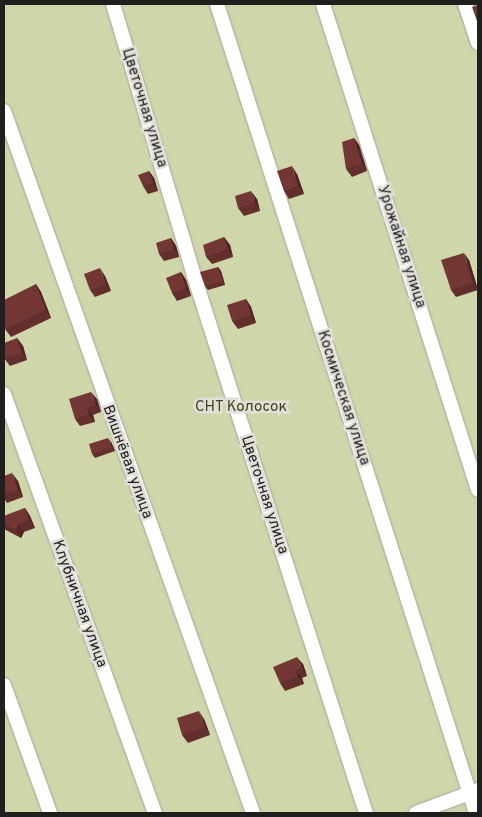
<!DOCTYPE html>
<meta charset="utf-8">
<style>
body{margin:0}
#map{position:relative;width:482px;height:817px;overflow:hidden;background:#e2dfda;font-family:Overpass,sans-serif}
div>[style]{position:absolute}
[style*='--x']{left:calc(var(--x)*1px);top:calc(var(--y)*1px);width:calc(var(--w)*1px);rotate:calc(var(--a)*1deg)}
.green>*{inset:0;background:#cfd7aa}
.roads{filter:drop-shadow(0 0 1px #a6a49e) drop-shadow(0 0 1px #a6a49e)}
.minor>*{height:14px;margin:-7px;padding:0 7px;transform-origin:7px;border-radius:7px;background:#fff}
.wall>*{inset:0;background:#622f2d}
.shaded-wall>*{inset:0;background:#502624}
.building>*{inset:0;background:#723734}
span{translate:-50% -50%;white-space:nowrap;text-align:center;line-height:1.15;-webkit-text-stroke:5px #e2dfda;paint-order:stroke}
.street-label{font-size:15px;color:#201f1d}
.park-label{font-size:15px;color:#404617}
.frame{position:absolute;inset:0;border:5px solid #201f1d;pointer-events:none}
</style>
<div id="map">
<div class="green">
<i style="clip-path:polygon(4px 4px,478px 4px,478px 813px,4px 813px)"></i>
</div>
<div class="roads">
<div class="minor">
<i style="--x:113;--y:4;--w:284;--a:73.4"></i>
<i style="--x:194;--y:276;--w:564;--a:72.24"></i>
<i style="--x:217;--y:4;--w:849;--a:72.25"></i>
<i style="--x:323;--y:4;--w:510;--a:72.31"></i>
<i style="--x:465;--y:4;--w:41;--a:71.6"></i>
<i style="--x:4;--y:111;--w:745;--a:70.47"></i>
<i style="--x:4;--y:394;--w:445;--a:70.2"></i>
<i style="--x:4;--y:685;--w:136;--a:70.2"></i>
<i style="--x:416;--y:813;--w:66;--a:-20.4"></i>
</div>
</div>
<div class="wall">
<i style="clip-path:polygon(354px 138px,359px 145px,367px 171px,352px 177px,346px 169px)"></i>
<i style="clip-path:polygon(149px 171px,154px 178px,158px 191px,148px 194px,143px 186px)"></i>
<i style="clip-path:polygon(297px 174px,304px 194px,289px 199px,284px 191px)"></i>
<i style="clip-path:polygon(257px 199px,260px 211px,244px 216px,238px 208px)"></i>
<i style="clip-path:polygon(224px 237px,230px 245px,233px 257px,212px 264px,206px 257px)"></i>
<i style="clip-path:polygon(171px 238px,176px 246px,179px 257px,164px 261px,159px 254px)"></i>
<i style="clip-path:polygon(469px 260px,478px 290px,456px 297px,451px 290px)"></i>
<i style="clip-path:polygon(218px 267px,221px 271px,225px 285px,208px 290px,205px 286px)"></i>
<i style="clip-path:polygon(181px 272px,186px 280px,191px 296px,177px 301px,172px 293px)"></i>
<i style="clip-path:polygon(105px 276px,111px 291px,95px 297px,90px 290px)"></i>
<i style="clip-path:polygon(36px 284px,41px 292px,51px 318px,11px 337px,5px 329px)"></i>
<i style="clip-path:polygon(246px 299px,251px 307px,256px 323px,238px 329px,232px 321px)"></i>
<i style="clip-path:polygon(17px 338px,23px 346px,27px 360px,10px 366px,4px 358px)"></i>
<i style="clip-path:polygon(97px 399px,101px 412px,93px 415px,95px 422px,80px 426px,75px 419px)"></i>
<i style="clip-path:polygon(111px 442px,115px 451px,95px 458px,92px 454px)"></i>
<i style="clip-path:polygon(4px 476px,18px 481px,23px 497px,7px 503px,4px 498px)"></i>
<i style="clip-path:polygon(25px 508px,30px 516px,35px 528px,24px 532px,21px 538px,4px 529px,4px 516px)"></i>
<i style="clip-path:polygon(303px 664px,307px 676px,302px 678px,304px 684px,285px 691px,280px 683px)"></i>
<i style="clip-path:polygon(204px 719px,210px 735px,188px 743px,182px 735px)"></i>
</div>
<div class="shaded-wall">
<i style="clip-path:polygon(354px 138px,359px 145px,367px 171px,362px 164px)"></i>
<i style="clip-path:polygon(292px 166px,297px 174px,304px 194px,298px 186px)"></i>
<i style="clip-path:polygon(149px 171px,154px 178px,158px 191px,153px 183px)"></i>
<i style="clip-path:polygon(251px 191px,257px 199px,260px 211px,255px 203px)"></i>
<i style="clip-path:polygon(224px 237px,230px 245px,233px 257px,228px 249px)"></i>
<i style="clip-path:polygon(171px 238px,176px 246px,179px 257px,174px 249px)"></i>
<i style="clip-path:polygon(464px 253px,469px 260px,478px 290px,473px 283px)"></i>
<i style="clip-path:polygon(218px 267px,221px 271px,225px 285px,223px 281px)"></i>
<i style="clip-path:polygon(100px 268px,105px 276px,111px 291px,106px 284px)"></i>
<i style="clip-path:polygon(181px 272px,186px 280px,191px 296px,186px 288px)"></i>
<i style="clip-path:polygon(36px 284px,41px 292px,51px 318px,46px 310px)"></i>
<i style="clip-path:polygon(246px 299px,251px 307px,256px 323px,251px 315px)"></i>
<i style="clip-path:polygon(17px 338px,23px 346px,27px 360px,22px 353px)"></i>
<i style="clip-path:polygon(91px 392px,97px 399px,101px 412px,96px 405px)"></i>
<i style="clip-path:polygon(87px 408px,93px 415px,95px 422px,89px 414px)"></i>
<i style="clip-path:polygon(108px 438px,111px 442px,115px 451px,112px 447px)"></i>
<i style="clip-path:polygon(12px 473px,18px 481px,23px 497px,18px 490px)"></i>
<i style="clip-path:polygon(25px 508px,30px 516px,35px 528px,29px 520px)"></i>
<i style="clip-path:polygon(18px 524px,24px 532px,21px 538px,16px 530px)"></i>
<i style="clip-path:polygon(297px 657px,303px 664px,307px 676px,302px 668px)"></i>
<i style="clip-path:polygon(296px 671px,302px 678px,304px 684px,298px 676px)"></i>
<i style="clip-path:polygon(199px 711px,204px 719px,210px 735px,205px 727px)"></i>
</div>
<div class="building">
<i style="clip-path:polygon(478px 5px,478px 21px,477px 21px,472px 7px)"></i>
<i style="clip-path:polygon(354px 138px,362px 164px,346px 169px,342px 142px)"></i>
<i style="clip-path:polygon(292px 166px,298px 186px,284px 191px,277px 171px)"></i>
<i style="clip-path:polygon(149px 171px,153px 183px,143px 186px,138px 175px)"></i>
<i style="clip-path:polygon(251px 191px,255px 203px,238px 208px,235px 196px)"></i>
<i style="clip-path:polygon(224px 237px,228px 249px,206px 257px,203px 245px)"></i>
<i style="clip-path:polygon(171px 238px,174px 249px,159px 254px,156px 243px)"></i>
<i style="clip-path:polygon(464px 253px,473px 283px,451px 290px,441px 260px)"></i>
<i style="clip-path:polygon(218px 267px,223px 281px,205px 286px,200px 272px)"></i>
<i style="clip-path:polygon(100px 268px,106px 284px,90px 290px,84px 274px)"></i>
<i style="clip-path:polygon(181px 272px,186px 288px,172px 293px,166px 278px)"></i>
<i style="clip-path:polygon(36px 284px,46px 310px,5px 329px,4px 322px,4px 300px)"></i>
<i style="clip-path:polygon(246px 299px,251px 315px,232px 321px,227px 305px)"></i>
<i style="clip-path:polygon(17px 338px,22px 353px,4px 358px,4px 343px)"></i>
<i style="clip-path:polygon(91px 392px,96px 405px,87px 408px,89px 414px,75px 419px,69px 399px)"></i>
<i style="clip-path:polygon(108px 438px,112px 447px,92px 454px,89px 444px)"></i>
<i style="clip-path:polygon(12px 473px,18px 490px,4px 494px,4px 476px)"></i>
<i style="clip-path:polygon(25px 508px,29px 520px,18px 524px,16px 530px,4px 524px,4px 516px)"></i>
<i style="clip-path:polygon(297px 657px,302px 668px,296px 671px,298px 676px,280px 683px,273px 667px)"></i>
<i style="clip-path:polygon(199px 711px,205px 727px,182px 735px,177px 718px)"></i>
</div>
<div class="street-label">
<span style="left:144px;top:108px;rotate:73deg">Цветочная улица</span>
<span style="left:401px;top:247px;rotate:72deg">Урожайная улица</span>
<span style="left:343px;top:398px;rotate:72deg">Космическая улица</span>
<span style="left:127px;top:462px;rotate:70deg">Вишнёвая улица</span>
<span style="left:264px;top:495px;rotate:72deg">Цветочная улица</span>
<span style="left:79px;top:604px;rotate:70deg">Клубничная улица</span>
</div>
<div class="park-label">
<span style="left:241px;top:408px">СНТ Колосок</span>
</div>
<div class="frame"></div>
</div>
